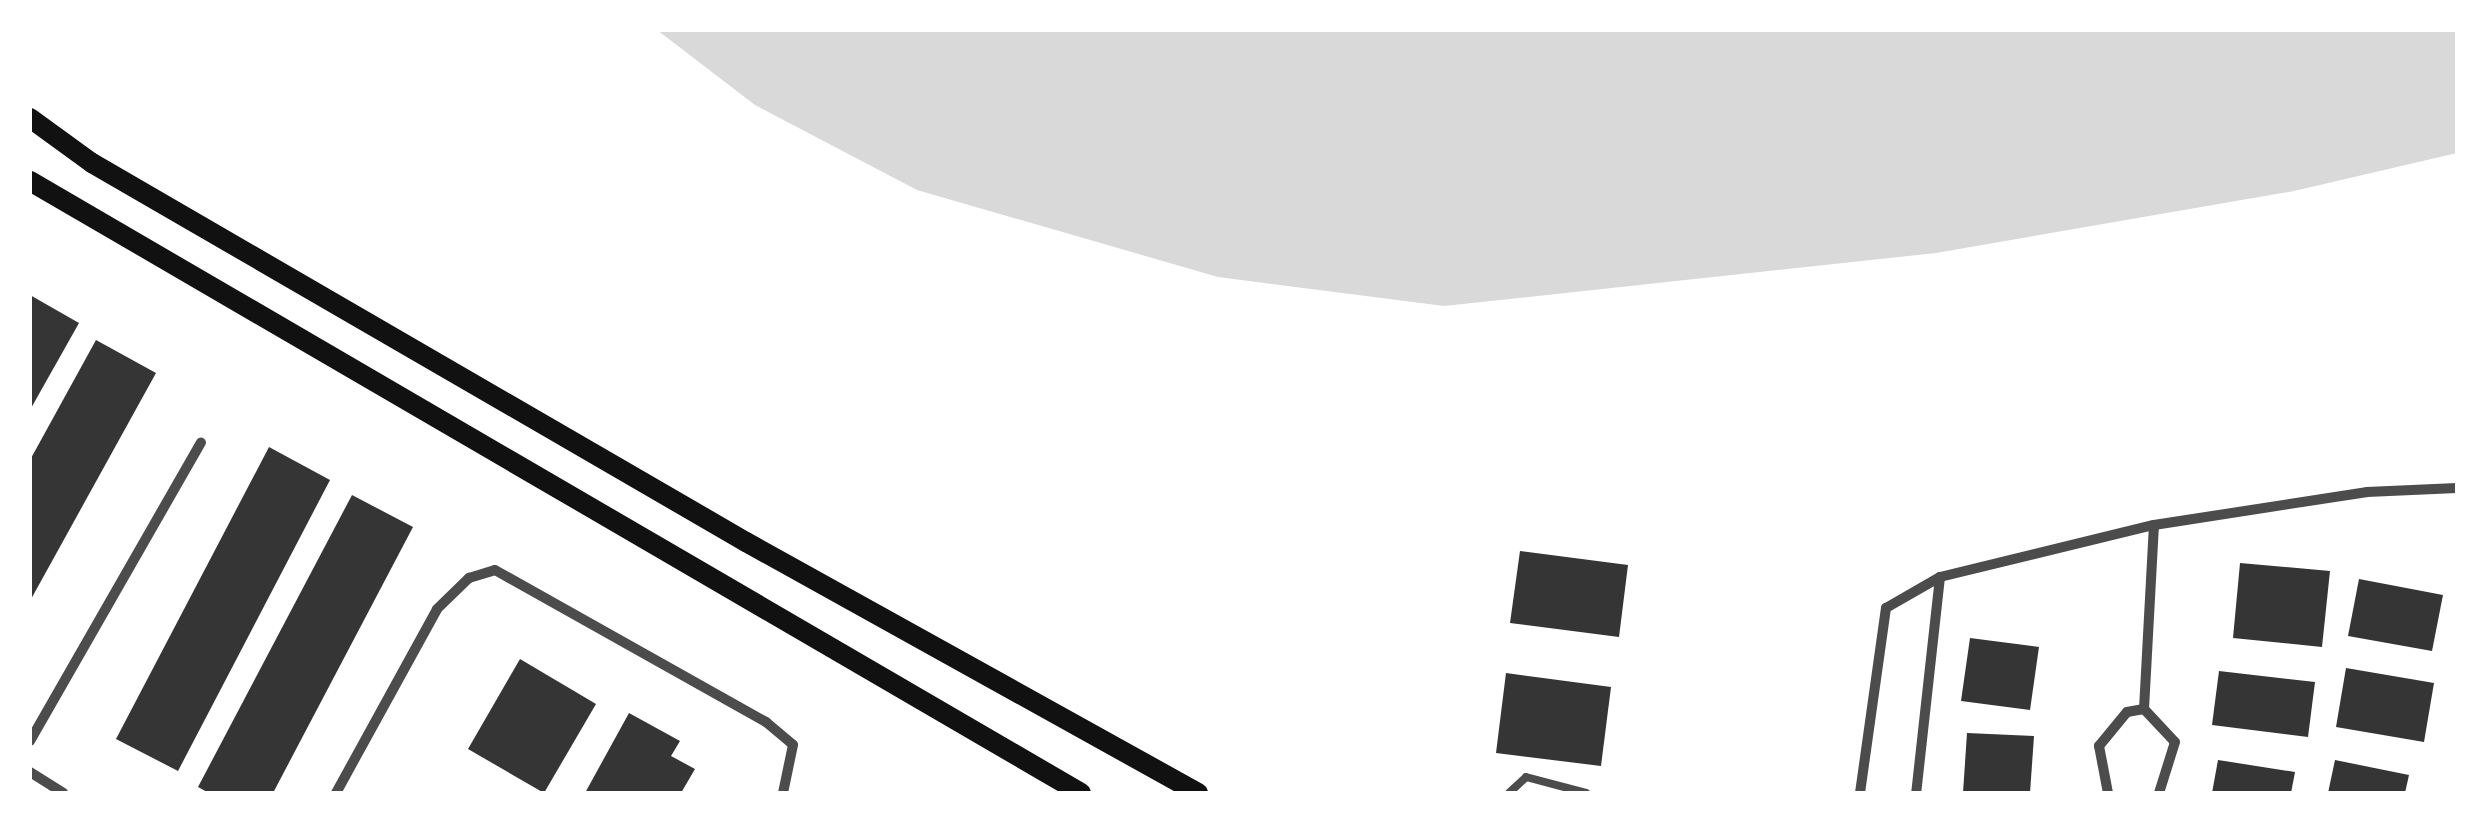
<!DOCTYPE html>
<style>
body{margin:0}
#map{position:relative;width:2487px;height:823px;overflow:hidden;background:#fff;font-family:Poppins,sans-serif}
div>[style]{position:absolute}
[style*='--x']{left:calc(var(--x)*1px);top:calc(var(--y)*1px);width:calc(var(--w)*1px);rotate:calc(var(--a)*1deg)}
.water>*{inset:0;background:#d9d9d9}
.building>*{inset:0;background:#353535}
.service>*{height:8px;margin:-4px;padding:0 4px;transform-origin:4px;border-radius:4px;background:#4c4c4c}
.minor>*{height:10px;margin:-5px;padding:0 5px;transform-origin:5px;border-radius:5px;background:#4c4c4c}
.secondary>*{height:20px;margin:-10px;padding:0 10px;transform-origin:10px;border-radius:10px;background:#111}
span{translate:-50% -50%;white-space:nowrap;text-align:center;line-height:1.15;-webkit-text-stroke:8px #fff;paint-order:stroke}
.frame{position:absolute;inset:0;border:32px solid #fff;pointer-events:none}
</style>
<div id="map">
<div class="water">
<i style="clip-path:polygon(657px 30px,2457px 30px,2457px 153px,2294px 191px,1936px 253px,1444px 306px,1218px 277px,917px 190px,755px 105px)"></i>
</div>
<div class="building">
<i style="clip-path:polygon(30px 295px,79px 323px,30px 410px)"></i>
<i style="clip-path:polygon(96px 340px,156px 373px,30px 601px,30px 460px)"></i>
<i style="clip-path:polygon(269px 447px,330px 480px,178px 771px,116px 739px)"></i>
<i style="clip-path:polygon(352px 495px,413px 527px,273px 793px,209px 793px,198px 787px)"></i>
<i style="clip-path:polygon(1520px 551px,1628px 565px,1619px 637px,1510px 623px)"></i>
<i style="clip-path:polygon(2240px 563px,2330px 571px,2322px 647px,2233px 638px)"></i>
<i style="clip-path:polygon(2359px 579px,2443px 595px,2432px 651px,2348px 636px)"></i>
<i style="clip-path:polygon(1970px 638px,2039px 647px,2030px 710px,1961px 701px)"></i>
<i style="clip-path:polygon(520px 659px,596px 704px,544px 793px,468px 749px)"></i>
<i style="clip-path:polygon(2346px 668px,2434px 683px,2424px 742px,2336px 727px)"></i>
<i style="clip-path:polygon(2219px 671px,2315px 682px,2308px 737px,2212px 725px)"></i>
<i style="clip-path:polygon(1506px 673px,1611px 687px,1601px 766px,1496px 753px)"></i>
<i style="clip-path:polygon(629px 713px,680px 741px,671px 756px,695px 769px,681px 793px,585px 793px)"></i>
<i style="clip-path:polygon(1967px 733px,2034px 736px,2030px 793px,1963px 793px)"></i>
<i style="clip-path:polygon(2218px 760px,2295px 772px,2291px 793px,2212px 793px)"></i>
<i style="clip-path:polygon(2335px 760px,2409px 775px,2405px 793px,2328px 793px)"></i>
</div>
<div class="service">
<i style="--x:1509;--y:793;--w:23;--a:-43"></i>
<i style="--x:1526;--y:777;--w:62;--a:14.9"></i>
</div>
<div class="minor">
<i style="--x:1940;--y:577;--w:220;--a:-13.7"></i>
<i style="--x:2154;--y:525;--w:216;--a:-8.8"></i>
<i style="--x:2367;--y:492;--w:90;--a:-2.5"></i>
<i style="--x:2144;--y:709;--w:184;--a:-86.9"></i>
<i style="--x:30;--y:741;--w:344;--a:-60.2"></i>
<i style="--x:30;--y:772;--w:39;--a:32"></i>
<i style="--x:336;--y:793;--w:210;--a:-61.2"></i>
<i style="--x:437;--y:609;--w:45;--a:-44.1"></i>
<i style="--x:469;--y:578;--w:27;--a:-17"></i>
<i style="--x:495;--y:570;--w:311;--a:29.3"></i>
<i style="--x:766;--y:722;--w:35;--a:40"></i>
<i style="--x:793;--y:745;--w:49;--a:101.8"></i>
<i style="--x:1860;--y:793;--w:187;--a:-82"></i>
<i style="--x:1886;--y:608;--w:62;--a:-29.9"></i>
<i style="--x:1940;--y:577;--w:217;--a:96.3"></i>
<i style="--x:2108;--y:793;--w:48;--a:-100.8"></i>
<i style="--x:2099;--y:746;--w:44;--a:-50.5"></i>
<i style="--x:2127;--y:712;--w:17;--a:-10"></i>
<i style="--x:2144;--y:709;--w:45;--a:46.8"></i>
<i style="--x:2175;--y:742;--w:53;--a:107.4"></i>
</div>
<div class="secondary">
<i style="--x:30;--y:118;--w:77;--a:36"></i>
<i style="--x:92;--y:163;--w:756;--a:30.09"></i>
<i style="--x:746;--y:542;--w:517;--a:29.04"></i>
<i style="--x:30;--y:181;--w:1216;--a:30.21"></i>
</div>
<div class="frame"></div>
</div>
